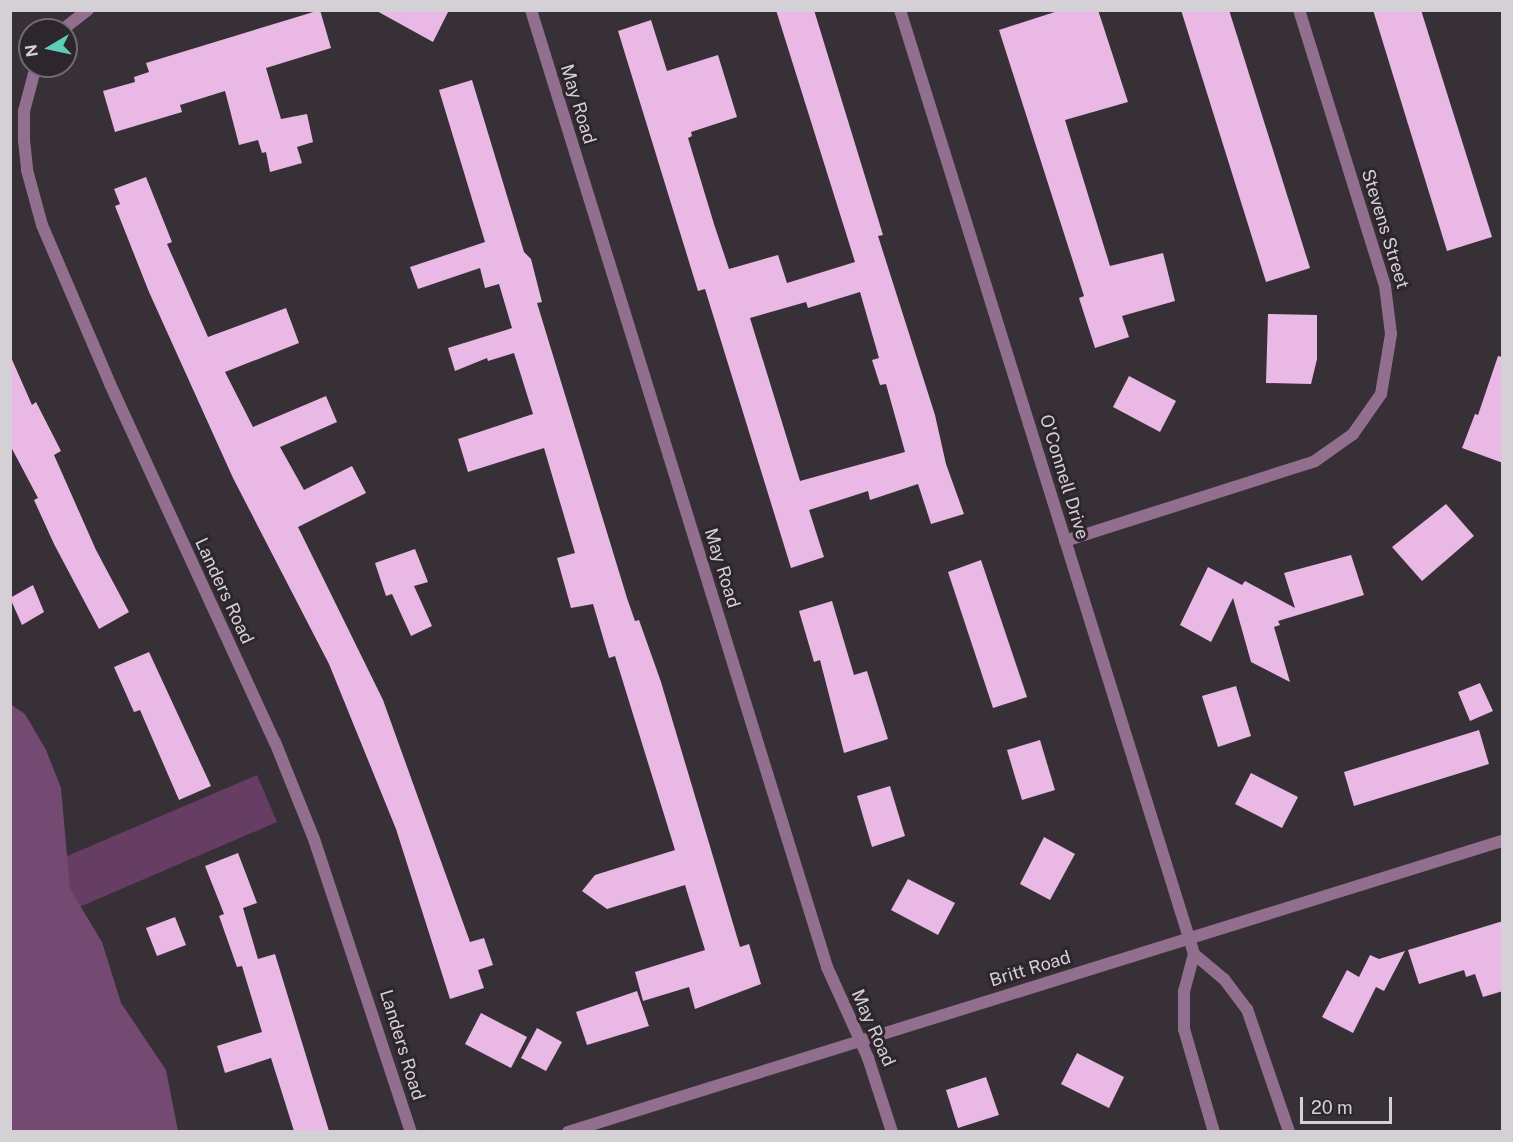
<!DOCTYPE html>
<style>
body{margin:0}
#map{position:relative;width:1513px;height:1142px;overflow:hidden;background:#383037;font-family:"Public Sans",sans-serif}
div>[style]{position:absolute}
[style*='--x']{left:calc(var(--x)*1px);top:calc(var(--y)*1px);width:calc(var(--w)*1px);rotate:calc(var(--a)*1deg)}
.green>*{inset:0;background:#663d63}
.forest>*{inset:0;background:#754a72}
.building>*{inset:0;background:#e9b8e5}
.street>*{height:12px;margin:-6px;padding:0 6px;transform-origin:6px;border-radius:6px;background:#926f8f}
span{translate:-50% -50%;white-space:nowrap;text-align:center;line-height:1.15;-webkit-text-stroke:6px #2e262d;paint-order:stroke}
.street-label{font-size:18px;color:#d5d0d5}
.frame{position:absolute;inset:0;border:12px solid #d5d0d5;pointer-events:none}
.north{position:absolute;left:18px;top:18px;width:60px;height:60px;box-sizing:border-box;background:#2e262d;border:2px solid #716a70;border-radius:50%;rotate:261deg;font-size:16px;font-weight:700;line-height:24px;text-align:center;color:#d5d0d5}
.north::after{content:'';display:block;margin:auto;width:21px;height:27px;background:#5dceb8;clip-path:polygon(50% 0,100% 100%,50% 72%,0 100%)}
.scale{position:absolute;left:1300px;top:1097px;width:92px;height:27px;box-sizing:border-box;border:3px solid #d5d0d5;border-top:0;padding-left:8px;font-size:18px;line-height:21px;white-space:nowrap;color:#d5d0d5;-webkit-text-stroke:4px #2e262d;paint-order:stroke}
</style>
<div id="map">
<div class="green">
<i style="clip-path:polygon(257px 775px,277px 822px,35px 926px,11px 1131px,10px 857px,18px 877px)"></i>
</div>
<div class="forest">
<i style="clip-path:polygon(10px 704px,25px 714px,46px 750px,61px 788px,70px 889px,102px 942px,121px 1003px,166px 1070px,178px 1131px,11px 1131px)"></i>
</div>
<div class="building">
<i style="clip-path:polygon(320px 10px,331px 48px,266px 68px,281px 119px,307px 114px,313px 142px,297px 147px,302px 163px,270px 172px,266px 152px,262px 153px,258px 140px,239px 145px,225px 91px,180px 105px,182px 112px,115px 132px,103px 91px,135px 82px,134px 77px,149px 72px,146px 63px)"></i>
<i style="clip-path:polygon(375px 10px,449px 10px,433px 42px)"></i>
<i style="clip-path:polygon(evenodd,776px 10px,814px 10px,883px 235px,878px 236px,935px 415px,946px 464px,964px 514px,931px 524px,918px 484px,870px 500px,868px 491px,809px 510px,824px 557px,791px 568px,705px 289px,698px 291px,618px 31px,651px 20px,667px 71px,718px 55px,737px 117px,691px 132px,692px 136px,688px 138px,714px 224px,729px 269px,778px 255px,787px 283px,855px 262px,776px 10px,860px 292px,879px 358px,872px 360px,880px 385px,886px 384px,905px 452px,800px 481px,750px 318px,806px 302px,808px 308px,860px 292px)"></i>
<i style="clip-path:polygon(1061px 10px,1098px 10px,1128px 102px,1065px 120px,1110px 266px,1163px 253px,1175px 301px,1122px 316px,1129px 337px,1095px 348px,1079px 298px,1084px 296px,999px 30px)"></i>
<i style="clip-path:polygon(1181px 10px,1229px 10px,1310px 268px,1266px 282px)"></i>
<i style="clip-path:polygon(1373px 10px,1421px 10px,1492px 237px,1447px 251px)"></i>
<i style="clip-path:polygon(472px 80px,524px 252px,531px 259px,542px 302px,537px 303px,627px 598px,635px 621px,639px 620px,661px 682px,740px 947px,749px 944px,761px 984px,695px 1009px,689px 987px,643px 1001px,635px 972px,705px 950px,685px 885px,607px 909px,582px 891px,595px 875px,675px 850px,615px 656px,609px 658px,593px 604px,571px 608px,557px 558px,575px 553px,544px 448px,468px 472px,458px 439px,533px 414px,514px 353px,488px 361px,487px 358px,455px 371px,448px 348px,512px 328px,499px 284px,485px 288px,480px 268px,418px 289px,410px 267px,485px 242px,439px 90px)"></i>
<i style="clip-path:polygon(146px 177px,172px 242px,167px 244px,208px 337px,286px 308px,299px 343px,225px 372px,253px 427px,326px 396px,337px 422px,280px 447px,304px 490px,352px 466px,366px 493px,298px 527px,383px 700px,470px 942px,484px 938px,493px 965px,478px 970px,484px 988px,450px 999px,396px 829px,329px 664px,233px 478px,149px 292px,115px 206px,120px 204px,114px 189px)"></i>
<i style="clip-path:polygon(1268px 314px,1317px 315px,1317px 359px,1311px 384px,1266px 383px)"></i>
<i style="clip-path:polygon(10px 355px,32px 405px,36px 402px,61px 451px,54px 455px,96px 550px,129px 612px,99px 629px,54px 544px,34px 500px,38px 498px,10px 445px)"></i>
<i style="clip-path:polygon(1498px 356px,1503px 357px,1503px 463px,1462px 448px,1475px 414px,1478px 415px)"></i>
<i style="clip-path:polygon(1129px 376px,1176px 401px,1160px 432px,1113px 407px)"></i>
<i style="clip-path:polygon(1446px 504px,1474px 536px,1422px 581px,1392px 547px)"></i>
<i style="clip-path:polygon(415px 549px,428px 582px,414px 586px,432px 626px,411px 636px,392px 594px,386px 596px,375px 563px)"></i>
<i style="clip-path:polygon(1351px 555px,1364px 595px,1278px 621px,1280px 625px,1274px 627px,1290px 682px,1251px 662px,1233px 598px,1211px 642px,1180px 625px,1208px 567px,1242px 585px,1245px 581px,1295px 608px,1284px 573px)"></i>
<i style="clip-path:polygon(981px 560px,1027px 697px,993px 708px,948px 572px)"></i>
<i style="clip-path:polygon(33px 585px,44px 612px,22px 625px,10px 598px)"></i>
<i style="clip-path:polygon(832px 601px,854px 675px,867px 671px,888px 739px,844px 753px,820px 660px,814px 662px,799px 611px)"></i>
<i style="clip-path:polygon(149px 652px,211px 786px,179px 800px,140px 710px,134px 712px,114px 667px)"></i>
<i style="clip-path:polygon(1480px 683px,1493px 711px,1470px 721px,1458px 692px)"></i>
<i style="clip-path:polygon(1236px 686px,1251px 736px,1218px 747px,1202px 696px)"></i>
<i style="clip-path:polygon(1479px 730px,1489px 764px,1354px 806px,1344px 772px)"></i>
<i style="clip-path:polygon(1040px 740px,1055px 790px,1022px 800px,1007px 750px)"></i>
<i style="clip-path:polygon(1251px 773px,1298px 797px,1282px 828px,1235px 804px)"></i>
<i style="clip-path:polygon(890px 786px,905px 836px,872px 847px,857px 796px)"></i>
<i style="clip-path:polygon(1044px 837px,1075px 854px,1050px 900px,1020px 884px)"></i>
<i style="clip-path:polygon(238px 853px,257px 903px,243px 908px,258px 959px,275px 954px,329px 1131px,294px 1131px,271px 1058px,225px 1073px,217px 1046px,262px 1032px,242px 966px,237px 967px,219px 916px,224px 914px,205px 866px)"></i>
<i style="clip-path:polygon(908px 879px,955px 903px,938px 935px,891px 910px)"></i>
<i style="clip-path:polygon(175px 917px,186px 945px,157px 956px,146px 928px)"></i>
<i style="clip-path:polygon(1503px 921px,1503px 991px,1483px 997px,1475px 974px,1466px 977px,1464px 970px,1419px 984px,1408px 950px)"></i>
<i style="clip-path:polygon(1405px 951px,1384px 991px,1376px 987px,1353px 1033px,1322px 1017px,1347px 970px,1359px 977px,1370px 955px,1379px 959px)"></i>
<i style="clip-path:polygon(637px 991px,649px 1026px,587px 1045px,576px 1012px)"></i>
<i style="clip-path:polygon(481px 1013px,527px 1037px,511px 1068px,465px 1044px)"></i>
<i style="clip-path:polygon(537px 1028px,562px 1042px,546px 1071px,521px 1058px)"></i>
<i style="clip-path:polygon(1077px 1053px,1124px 1077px,1109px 1108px,1061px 1084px)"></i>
<i style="clip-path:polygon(986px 1077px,999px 1115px,958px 1128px,946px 1090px)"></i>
</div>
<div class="street">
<i style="--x:531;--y:10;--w:1002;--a:72.81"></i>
<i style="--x:827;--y:967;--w:100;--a:65.7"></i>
<i style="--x:868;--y:1058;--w:78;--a:72"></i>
<i style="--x:900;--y:10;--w:989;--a:72.7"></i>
<i style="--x:1194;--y:954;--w:38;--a:105"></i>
<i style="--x:1184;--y:991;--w:38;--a:90"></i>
<i style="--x:1184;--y:1029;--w:107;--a:73.8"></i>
<i style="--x:62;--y:30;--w:33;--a:-38"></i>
<i style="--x:36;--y:66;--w:47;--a:104.9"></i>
<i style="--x:24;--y:111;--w:29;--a:90"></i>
<i style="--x:24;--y:140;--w:30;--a:84"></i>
<i style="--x:27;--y:170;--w:57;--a:74.7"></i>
<i style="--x:42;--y:225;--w:173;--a:66.8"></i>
<i style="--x:110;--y:384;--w:394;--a:65.3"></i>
<i style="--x:275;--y:742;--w:105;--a:68.1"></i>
<i style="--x:314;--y:839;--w:309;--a:71.7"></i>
<i style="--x:1065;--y:541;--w:262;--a:-17.7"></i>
<i style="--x:1315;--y:461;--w:47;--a:-35.4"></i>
<i style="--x:1353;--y:434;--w:49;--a:-55"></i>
<i style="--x:1381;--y:394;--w:61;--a:-80.5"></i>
<i style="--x:1391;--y:334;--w:48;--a:-97.1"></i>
<i style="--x:1385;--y:286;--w:289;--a:-107.3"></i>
<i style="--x:1194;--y:954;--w:39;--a:40"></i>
<i style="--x:1224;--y:979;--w:38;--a:53"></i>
<i style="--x:1247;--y:1009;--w:130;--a:71.1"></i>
<i style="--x:568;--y:1132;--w:978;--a:-17.31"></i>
</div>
<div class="street-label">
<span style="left:578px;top:104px;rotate:73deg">May Road</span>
<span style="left:1385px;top:229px;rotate:73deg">Stevens Street</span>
<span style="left:1064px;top:477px;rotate:73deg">O'Connell Drive</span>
<span style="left:722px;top:568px;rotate:73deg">May Road</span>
<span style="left:224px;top:591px;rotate:65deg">Landers Road</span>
<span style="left:1030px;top:969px;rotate:-17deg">Britt Road</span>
<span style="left:873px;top:1028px;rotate:66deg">May Road</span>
<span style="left:402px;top:1045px;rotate:73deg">Landers Road</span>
</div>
<div class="frame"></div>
<div class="north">N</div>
<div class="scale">20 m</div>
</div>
